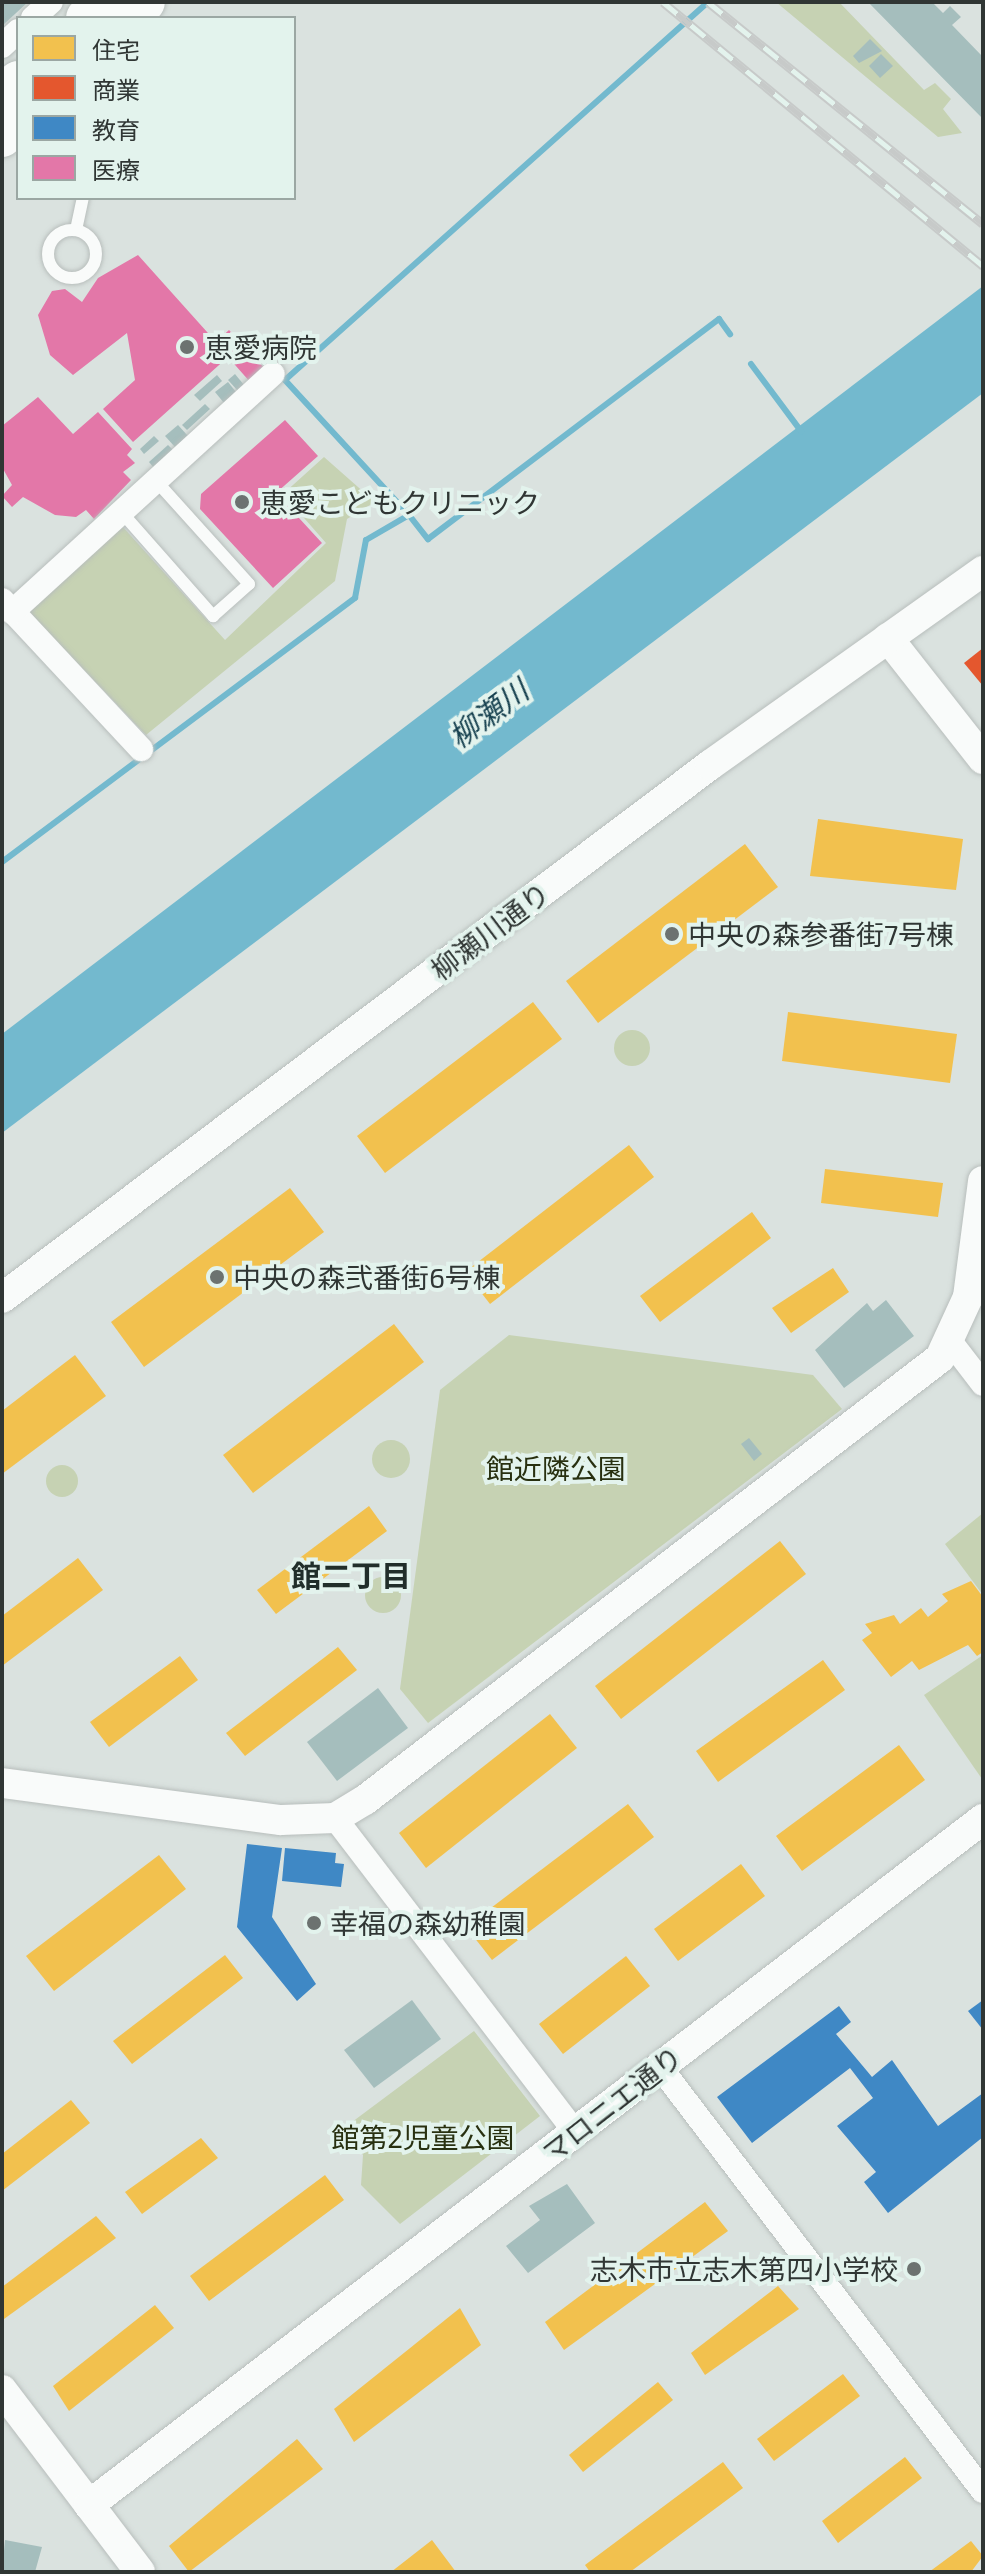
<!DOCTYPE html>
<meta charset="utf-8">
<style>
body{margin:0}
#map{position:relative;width:985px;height:2574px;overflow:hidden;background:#dae2df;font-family:"Exo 2","Noto Sans JP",sans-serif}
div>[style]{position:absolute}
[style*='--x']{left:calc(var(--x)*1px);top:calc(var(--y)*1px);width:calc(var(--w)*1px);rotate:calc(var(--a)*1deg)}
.green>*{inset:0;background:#c6d2b3}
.round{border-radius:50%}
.water>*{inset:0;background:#73b9ce}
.homes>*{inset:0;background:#f2c14e}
.shops>*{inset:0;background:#e4572e}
.schools>*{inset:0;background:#3f88c5}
.health>*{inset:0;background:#e377a8}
.stream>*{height:6px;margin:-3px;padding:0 3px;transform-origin:3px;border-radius:3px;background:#73b9ce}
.building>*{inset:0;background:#a5bebd}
.roads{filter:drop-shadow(0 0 2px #b8bebc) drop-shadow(0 0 2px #b8bebc)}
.service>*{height:12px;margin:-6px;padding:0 6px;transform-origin:6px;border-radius:6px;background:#f9fbfa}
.service>.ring{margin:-6px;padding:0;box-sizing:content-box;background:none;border:12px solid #f9fbfa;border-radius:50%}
.minor>*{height:24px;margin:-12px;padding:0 12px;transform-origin:12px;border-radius:12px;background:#f9fbfa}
.tertiary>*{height:30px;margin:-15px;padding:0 15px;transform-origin:15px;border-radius:15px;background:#f9fbfa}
.trunk>*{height:40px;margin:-20px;padding:0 20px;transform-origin:20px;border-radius:20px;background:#f9fbfa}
.rail>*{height:9px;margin-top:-4.5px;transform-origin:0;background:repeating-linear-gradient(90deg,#e3f3ed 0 18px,#c7cac9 0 36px);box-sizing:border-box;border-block:2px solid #c7cac9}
.dots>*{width:22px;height:22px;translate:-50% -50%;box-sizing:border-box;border:4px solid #e3f3ed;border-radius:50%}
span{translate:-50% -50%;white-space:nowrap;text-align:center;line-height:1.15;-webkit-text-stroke:8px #e3f3ed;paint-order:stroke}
.poi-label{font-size:28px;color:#303634}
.left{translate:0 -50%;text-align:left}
.right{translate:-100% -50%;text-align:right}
.street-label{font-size:28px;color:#303634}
.park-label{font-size:28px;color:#283010}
.water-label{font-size:30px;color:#184250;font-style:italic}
.neighbourhood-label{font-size:30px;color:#212e2a;font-weight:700}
.frame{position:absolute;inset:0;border:4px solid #303634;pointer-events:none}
.legend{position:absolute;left:16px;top:16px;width:280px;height:184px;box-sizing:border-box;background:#e3f3ed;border:2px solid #9ba7a3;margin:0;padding:10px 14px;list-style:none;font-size:24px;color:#303634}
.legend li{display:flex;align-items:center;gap:16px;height:40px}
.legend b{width:40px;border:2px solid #9ba7a3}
</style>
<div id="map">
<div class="green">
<i style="clip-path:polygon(776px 2px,839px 2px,924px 90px,935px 83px,951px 99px,943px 109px,962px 133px,938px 137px)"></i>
<i style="clip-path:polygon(324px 457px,375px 502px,347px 519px,335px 581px,146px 735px,27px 610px,122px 526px,225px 640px,326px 543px,283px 494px)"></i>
<i class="round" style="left:614px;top:1030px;width:36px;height:36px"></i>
<i style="clip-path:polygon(509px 1335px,813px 1375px,842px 1409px,428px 1723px,400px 1689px,440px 1390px)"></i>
<i class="round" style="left:372px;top:1440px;width:38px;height:38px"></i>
<i class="round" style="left:46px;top:1465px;width:32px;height:32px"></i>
<i style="clip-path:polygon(983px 1513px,983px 1595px,945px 1544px)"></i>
<i class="round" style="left:365px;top:1577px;width:36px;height:36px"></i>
<i style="clip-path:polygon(983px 1655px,983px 1778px,982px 1779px,924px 1695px)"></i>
<i style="clip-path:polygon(474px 2031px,540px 2116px,400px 2224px,361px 2185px,363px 2155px,344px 2128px)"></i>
</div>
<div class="water">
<i style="clip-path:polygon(983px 286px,983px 393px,2px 1133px,2px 1034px)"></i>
</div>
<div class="homes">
<i style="clip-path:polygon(818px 819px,963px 839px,956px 890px,810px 876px)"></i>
<i style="clip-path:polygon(745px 844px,778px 887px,598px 1023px,566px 981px)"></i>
<i style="clip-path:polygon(533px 1002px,562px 1039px,385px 1173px,357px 1136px)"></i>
<i style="clip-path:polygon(788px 1012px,957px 1034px,950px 1083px,782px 1061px)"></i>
<i style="clip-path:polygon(629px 1145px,654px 1177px,490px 1304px,465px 1272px)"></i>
<i style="clip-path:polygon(825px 1169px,943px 1183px,938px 1217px,821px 1203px)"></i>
<i style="clip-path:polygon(290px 1188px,324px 1232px,144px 1367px,111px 1322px)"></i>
<i style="clip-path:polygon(752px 1212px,771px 1238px,660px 1322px,640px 1296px)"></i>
<i style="clip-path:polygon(833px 1268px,849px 1292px,791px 1333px,772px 1308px)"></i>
<i style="clip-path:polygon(394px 1324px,424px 1362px,253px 1493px,223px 1455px)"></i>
<i style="clip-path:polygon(75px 1355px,106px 1396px,2px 1474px,2px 1411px)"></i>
<i style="clip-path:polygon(369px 1506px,387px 1531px,276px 1614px,257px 1590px)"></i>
<i style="clip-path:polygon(780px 1541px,806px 1574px,621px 1719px,595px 1686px)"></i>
<i style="clip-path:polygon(78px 1558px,103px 1590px,2px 1666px,2px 1616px)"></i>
<i style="clip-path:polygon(971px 1581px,983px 1597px,983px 1652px,977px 1656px,968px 1645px,919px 1670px,912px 1661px,891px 1677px,862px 1640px,872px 1633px,865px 1624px,894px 1615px,900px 1624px,921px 1608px,928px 1617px,948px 1601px,942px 1594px)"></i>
<i style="clip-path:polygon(338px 1647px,357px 1670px,245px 1756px,226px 1733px)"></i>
<i style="clip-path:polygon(180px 1656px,198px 1680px,109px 1747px,90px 1722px)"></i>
<i style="clip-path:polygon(823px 1660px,845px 1690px,718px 1782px,696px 1751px)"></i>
<i style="clip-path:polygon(550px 1714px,577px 1748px,426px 1868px,399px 1833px)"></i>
<i style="clip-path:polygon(899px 1745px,925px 1780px,802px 1871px,776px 1836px)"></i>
<i style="clip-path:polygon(628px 1804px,654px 1837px,492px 1960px,466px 1927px)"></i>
<i style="clip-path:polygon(159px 1855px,186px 1889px,54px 1991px,26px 1956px)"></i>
<i style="clip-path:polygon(741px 1864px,765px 1896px,678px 1961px,654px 1929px)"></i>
<i style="clip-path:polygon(225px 1955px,243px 1978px,132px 2064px,113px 2041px)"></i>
<i style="clip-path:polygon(626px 1956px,650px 1986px,563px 2054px,539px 2024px)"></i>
<i style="clip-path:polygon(71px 2100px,90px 2123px,2px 2191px,2px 2154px)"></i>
<i style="clip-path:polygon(201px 2138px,218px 2158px,142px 2214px,125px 2192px)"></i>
<i style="clip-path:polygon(325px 2175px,344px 2200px,209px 2301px,190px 2276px)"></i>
<i style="clip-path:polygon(705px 2202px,728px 2231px,564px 2350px,545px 2322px)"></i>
<i style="clip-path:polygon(96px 2216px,116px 2238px,4px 2319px,2px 2287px)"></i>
<i style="clip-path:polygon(778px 2286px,799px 2309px,705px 2375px,691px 2353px)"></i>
<i style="clip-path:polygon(155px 2305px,174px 2328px,69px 2411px,53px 2386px)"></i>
<i style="clip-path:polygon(460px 2308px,481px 2345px,354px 2442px,334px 2409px)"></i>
<i style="clip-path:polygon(843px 2374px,860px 2396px,774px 2461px,757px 2439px)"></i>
<i style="clip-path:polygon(658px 2382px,673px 2400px,583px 2472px,569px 2455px)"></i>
<i style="clip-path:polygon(297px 2439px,323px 2469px,189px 2572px,169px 2546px)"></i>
<i style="clip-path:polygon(905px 2457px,922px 2478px,838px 2543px,822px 2521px)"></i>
<i style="clip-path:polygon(723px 2462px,743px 2488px,630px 2572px,590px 2572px,585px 2565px)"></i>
<i style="clip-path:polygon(432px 2540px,456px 2572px,391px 2572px)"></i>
<i style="clip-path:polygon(971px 2541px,983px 2556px,971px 2572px,929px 2572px)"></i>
</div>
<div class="shops">
<i style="clip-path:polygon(983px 648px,983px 686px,964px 663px)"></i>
</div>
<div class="schools">
<i style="clip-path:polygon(247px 1844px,282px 1848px,272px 1917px,316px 1984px,297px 2001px,237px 1927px)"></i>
<i style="clip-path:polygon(285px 1848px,336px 1853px,335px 1863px,344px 1864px,341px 1887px,282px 1881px)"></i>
<i style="clip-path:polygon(983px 2000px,983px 2030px,968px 2011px)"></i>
<i style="clip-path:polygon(839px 2006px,851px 2022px,836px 2034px,872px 2077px,892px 2060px,938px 2126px,983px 2093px,983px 2137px,888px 2213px,864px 2182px,876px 2172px,837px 2126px,873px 2098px,850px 2068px,752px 2143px,717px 2097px)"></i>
</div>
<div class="health">
<i style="clip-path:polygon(138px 255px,216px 342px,229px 330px,266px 370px,251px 383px,228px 357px,133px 442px,103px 409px,135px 380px,127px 333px,73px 375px,50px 355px,38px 315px,52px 291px,65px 289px,82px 302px,98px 278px)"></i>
<i style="clip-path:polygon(38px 397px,73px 434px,98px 412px,132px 449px,127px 455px,135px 463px,123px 472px,131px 480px,94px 519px,86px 510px,76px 517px,55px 515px,23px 497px,12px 507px,2px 496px,12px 485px,2px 467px,2px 426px)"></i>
<i style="clip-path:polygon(285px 420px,318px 456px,276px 493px,322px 543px,273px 588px,200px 509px,201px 494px)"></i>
</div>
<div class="stream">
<i style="--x:751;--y:364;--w:84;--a:53.3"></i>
<i style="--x:409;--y:515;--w:31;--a:52"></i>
<i style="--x:428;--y:539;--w:365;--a:-37.1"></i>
<i style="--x:719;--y:319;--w:19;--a:54"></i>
<i style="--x:2;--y:862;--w:441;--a:-36.8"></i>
<i style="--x:355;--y:598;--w:59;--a:-79.3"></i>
<i style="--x:366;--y:540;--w:50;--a:-30.2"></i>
<i style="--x:409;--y:515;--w:183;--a:-132.6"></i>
<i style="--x:285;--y:380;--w:567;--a:-41.78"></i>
</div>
<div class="building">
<i style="clip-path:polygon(2px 2px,28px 2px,2px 26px)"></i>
<i style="clip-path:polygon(868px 2px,932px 2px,943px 13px,950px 6px,961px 17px,952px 25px,983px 57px,983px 119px)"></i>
<i style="clip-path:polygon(870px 39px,882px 51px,859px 63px,853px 56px)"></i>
<i style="clip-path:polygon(881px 54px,893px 66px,880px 78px,869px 66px)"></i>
<i style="clip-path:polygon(235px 374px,244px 385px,238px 391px,228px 380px)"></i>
<i style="clip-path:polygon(217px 375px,222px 381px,200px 401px,194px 395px)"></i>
<i style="clip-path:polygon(228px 382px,236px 392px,224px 403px,215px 392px)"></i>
<i style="clip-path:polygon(205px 404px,210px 409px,187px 430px,182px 425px)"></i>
<i style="clip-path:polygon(178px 425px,188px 436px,175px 447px,165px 436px)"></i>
<i style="clip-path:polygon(154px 436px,159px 441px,144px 454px,140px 449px)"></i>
<i style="clip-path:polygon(168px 445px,173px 450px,154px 468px,149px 462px)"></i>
<i style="clip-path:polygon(886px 1300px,914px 1336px,844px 1388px,815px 1350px,867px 1303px,873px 1311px)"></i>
<i style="clip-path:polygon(749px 1438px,762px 1454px,754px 1461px,741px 1444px)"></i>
<i style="clip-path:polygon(378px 1688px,408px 1728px,337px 1781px,307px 1742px)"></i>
<i style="clip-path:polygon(412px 2000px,441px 2039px,374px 2088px,344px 2050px)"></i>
<i style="clip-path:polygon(567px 2184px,595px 2223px,528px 2273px,506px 2246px,540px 2220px,529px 2206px)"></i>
<i style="clip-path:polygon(5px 2540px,42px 2547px,35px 2572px,2px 2572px)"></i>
</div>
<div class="roads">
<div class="service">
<i class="ring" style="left:48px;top:230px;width:36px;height:36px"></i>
<i style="--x:76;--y:230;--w:33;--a:-78"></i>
<i style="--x:124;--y:515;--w:135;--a:48.6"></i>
<i style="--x:213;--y:616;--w:48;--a:-41.6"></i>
<i style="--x:249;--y:584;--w:136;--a:-132"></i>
</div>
<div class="minor">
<i style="--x:33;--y:18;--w:24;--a:-42"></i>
<i style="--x:2;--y:46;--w:22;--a:-43"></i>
<i style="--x:2;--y:600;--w:204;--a:47"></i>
<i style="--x:12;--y:612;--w:353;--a:-42.4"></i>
<i style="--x:950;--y:1341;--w:54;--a:52.5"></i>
<i style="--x:335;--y:1818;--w:395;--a:52.6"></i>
<i style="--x:660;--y:2067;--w:533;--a:52.7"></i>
</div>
<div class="tertiary">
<i style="--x:888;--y:638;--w:154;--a:51.9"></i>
<i style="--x:2;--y:1298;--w:886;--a:-36.97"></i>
<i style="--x:710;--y:765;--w:335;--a:-35.4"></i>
<i style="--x:2;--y:1783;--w:281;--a:7.6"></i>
<i style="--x:281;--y:1820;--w:54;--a:-2.1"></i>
<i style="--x:335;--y:1818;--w:35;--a:-31"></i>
<i style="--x:365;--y:1800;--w:725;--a:-37.55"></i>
<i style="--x:940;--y:1358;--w:67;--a:-65.3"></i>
<i style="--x:968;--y:1297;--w:117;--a:-82.6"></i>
<i style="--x:2;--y:2390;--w:228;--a:52.8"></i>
<i style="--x:89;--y:2505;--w:1127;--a:-37.5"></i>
</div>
<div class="trunk">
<i style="--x:86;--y:18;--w:23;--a:-43"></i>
<i style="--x:128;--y:18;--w:23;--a:-43"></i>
<i style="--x:2;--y:96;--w:22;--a:-43"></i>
<i style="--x:2;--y:137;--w:22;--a:-43"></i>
</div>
</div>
<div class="rail">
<i style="--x:663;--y:2;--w:415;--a:39.5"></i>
<i style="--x:708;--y:2;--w:353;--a:38.9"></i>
</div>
<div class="dots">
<i style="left:187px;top:347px;background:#6c7270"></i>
<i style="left:242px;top:502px;background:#6c7270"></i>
<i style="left:672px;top:934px;background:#6c7270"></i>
<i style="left:217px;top:1277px;background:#6c7270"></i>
<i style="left:314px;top:1923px;background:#6c7270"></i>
<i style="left:914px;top:2269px;background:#6c7270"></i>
</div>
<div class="poi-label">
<span class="left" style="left:205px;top:347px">恵愛病院</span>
<span class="left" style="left:260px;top:502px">恵愛こどもクリニック</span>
<span class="left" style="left:688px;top:934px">中央の森参番街7号棟</span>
<span class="left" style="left:233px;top:1277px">中央の森弐番街6号棟</span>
<span class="left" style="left:330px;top:1923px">幸福の森幼稚園</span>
<span class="right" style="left:898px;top:2269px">志木市立志木第四小学校</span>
</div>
<div class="street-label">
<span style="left:490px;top:931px;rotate:-37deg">柳瀬川通り</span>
<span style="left:612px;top:2104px;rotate:-38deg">マロニエ通り</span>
</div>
<div class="park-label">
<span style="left:556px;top:1468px">館近隣公園</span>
<span style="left:423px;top:2137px">館第2児童公園</span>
</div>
<div class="water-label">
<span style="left:488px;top:713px;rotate:-37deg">柳瀬川</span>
</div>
<div class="neighbourhood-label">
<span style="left:351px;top:1575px">館二丁目</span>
</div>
<div class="frame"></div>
<ul class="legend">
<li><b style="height:22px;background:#f2c14e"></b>住宅</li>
<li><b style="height:22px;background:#e4572e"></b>商業</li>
<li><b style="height:22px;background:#3f88c5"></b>教育</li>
<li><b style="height:22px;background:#e377a8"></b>医療</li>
</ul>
</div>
